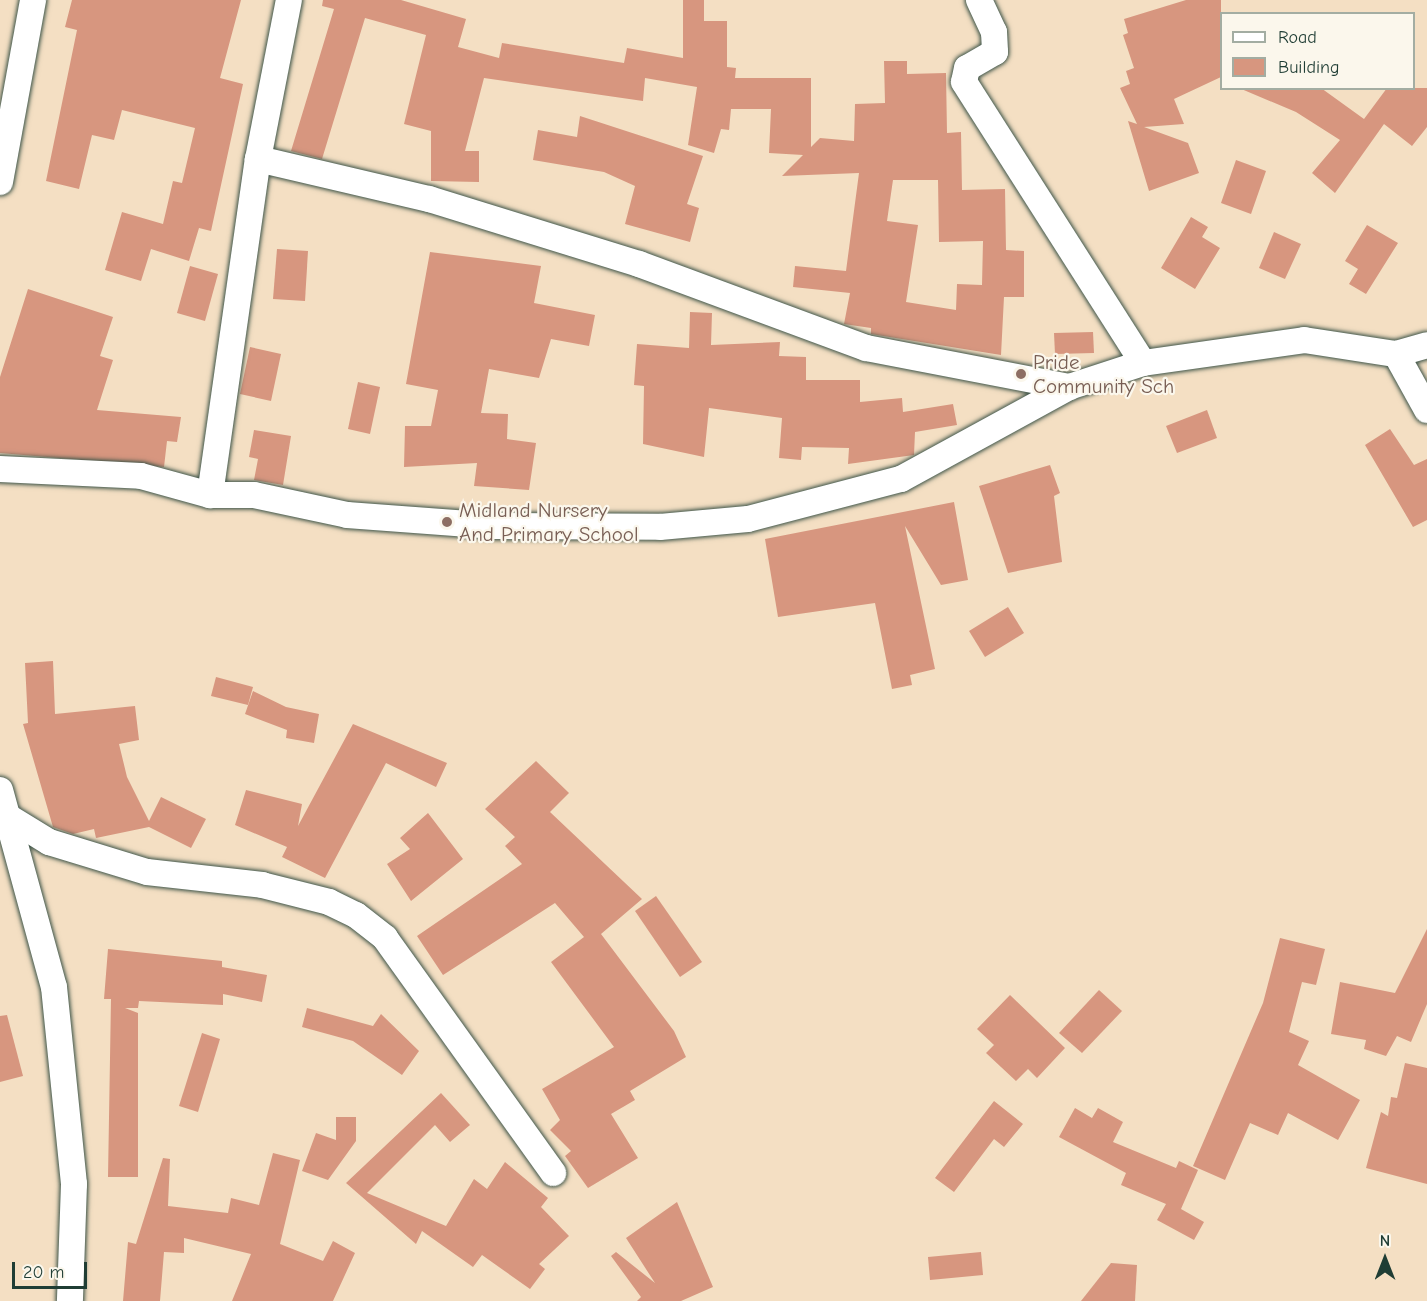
<!DOCTYPE html>
<style>
body{margin:0}
#map{position:relative;width:1427px;height:1301px;overflow:hidden;background:#f4dfc3;font-family:"Comic Neue",sans-serif}
div>[style]{position:absolute}
[style*='--x']{left:calc(var(--x)*1px);top:calc(var(--y)*1px);width:calc(var(--w)*1px);rotate:calc(var(--a)*1deg)}
.building>*{inset:0;background:#d7967f}
.roads{filter:drop-shadow(0 0 2px #3f5549) drop-shadow(0 0 2px #3f5549)}
.street>*{height:26px;margin:-13px;padding:0 13px;transform-origin:13px;border-radius:13px;background:#fff}
.dots>*{width:16px;height:16px;translate:-50% -50%;box-sizing:border-box;border:3px solid #fbf7ec;border-radius:50%}
span{translate:-50% -50%;white-space:nowrap;text-align:center;line-height:1.15;-webkit-text-stroke:4.5px #fbf7ec;paint-order:stroke}
.education-label{font-size:21px;color:#785e54}
.left{translate:0 -50%;text-align:left}
.legend{position:absolute;left:1220px;top:12px;width:195px;height:78px;box-sizing:border-box;background:#fbf7ec;border:2px solid #a3ada2;margin:0;padding:8px 10px;list-style:none;font-size:18px;color:#1f3d34}
.legend li{display:flex;align-items:center;gap:12px;height:30px}
.legend b{width:30px;border:2px solid #a3ada2}
.north{position:absolute;left:1355px;top:1229px;width:60px;height:60px;-webkit-text-stroke:4px #fbf7ec;paint-order:stroke;rotate:0deg;font-size:16px;font-weight:700;line-height:24px;text-align:center;color:#1f3d34}
.north::after{content:'';display:block;margin:auto;width:21px;height:27px;background:#1f3d34;clip-path:polygon(50% 0,100% 100%,50% 72%,0 100%)}
.scale{position:absolute;left:12px;top:1262px;width:75px;height:27px;box-sizing:border-box;border:3px solid #1f3d34;border-top:0;padding-left:8px;font-size:18px;line-height:21px;white-space:nowrap;color:#1f3d34;-webkit-text-stroke:4px #fbf7ec;paint-order:stroke}
</style>
<div id="map">
<div class="building">
<i style="clip-path:polygon(72px 0,241px 0,220px 78px,243px 84px,211px 231px,199px 228px,189px 261px,151px 249px,141px 281px,105px 270px,122px 212px,163px 224px,173px 181px,182px 183px,195px 128px,122px 110px,114px 140px,92px 135px,79px 189px,46px 181px,77px 30px,65px 27px)"></i>
<i style="clip-path:polygon(evenodd,323px 0,401px 0,466px 19px,458px 47px,499px 58px,502px 43px,624px 63px,627px 48px,683px 58px,683px 0,704px 0,704px 21px,727px 21px,727px 67px,736px 68px,735px 78px,811px 78px,811px 147px,820px 138px,854px 141px,855px 104px,885px 103px,884px 61px,907px 61px,907px 74px,946px 73px,947px 133px,961px 132px,962px 190px,1005px 189px,1006px 250px,1024px 251px,1024px 297px,1004px 297px,1001px 355px,871px 334px,871px 328px,844px 324px,850px 293px,793px 287px,795px 266px,846px 271px,859px 173px,782px 176px,803px 155px,769px 153px,771px 109px,731px 109px,729px 130px,721px 129px,714px 153px,688px 145px,697px 87px,645px 78px,643px 101px,484px 78px,465px 151px,479px 151px,479px 182px,431px 181px,431px 131px,404px 124px,426px 35px,365px 18px,322px 159px,291px 151px,334px 9px,322px 6px,323px 0,893px 180px,938px 180px,939px 242px,983px 241px,982px 285px,957px 284px,956px 310px,906px 302px,918px 225px,887px 221px,893px 180px)"></i>
<i style="clip-path:polygon(1186px 0,1221px 0,1221px 77px,1174px 99px,1184px 124px,1144px 127px,1188px 143px,1199px 173px,1149px 191px,1128px 121px,1137px 124px,1120px 88px,1130px 84px,1126px 71px,1134px 68px,1123px 35px,1128px 33px,1124px 19px)"></i>
<i style="clip-path:polygon(1239px 88px,1321px 88px,1364px 119px,1387px 88px,1427px 88px,1427px 127px,1412px 146px,1384px 124px,1335px 193px,1312px 173px,1340px 140px,1296px 112px)"></i>
<i style="clip-path:polygon(580px 116px,703px 156px,687px 204px,699px 208px,690px 242px,625px 224px,635px 186px,604px 172px,533px 160px,538px 130px,577px 137px)"></i>
<i style="clip-path:polygon(1236px 160px,1266px 171px,1251px 214px,1221px 203px)"></i>
<i style="clip-path:polygon(1191px 217px,1208px 227px,1202px 237px,1220px 248px,1195px 289px,1161px 268px)"></i>
<i style="clip-path:polygon(1367px 225px,1398px 243px,1366px 294px,1349px 284px,1358px 269px,1345px 261px)"></i>
<i style="clip-path:polygon(1274px 232px,1301px 244px,1285px 279px,1259px 268px)"></i>
<i style="clip-path:polygon(277px 249px,308px 251px,305px 301px,273px 299px)"></i>
<i style="clip-path:polygon(430px 252px,541px 266px,534px 303px,595px 315px,589px 346px,551px 339px,539px 378px,489px 369px,481px 413px,508px 414px,507px 439px,536px 443px,529px 490px,474px 486px,477px 463px,404px 467px,405px 426px,431px 426px,438px 390px,406px 384px)"></i>
<i style="clip-path:polygon(190px 266px,218px 274px,205px 321px,177px 313px)"></i>
<i style="clip-path:polygon(28px 289px,113px 317px,100px 356px,113px 360px,97px 410px,181px 417px,177px 442px,167px 441px,164px 467px,0 453px,0 377px)"></i>
<i style="clip-path:polygon(690px 312px,712px 313px,711px 345px,780px 342px,779px 356px,806px 357px,806px 380px,860px 380px,860px 402px,902px 398px,903px 412px,953px 404px,957px 425px,915px 432px,914px 455px,848px 464px,849px 448px,802px 447px,801px 460px,779px 458px,782px 418px,709px 408px,704px 457px,643px 444px,644px 386px,634px 385px,637px 344px,689px 348px)"></i>
<i style="clip-path:polygon(1093px 332px,1094px 353px,1055px 354px,1054px 333px)"></i>
<i style="clip-path:polygon(250px 347px,281px 354px,271px 401px,240px 394px)"></i>
<i style="clip-path:polygon(358px 382px,380px 387px,370px 434px,348px 429px)"></i>
<i style="clip-path:polygon(1207px 410px,1217px 438px,1177px 453px,1166px 426px)"></i>
<i style="clip-path:polygon(1390px 429px,1414px 465px,1427px 459px,1427px 520px,1413px 527px,1365px 445px)"></i>
<i style="clip-path:polygon(254px 430px,291px 436px,283px 485px,254px 480px,258px 459px,249px 457px)"></i>
<i style="clip-path:polygon(1050px 465px,1060px 493px,1054px 496px,1062px 562px,1008px 573px,979px 486px)"></i>
<i style="clip-path:polygon(954px 502px,968px 580px,941px 585px,905px 526px,935px 669px,910px 675px,912px 685px,892px 689px,875px 603px,778px 617px,765px 539px)"></i>
<i style="clip-path:polygon(1008px 607px,1024px 633px,985px 657px,969px 631px)"></i>
<i style="clip-path:polygon(53px 661px,55px 714px,135px 706px,139px 740px,119px 744px,127px 777px,149px 821px,161px 797px,206px 819px,191px 848px,149px 827px,96px 838px,94px 829px,73px 834px,53px 827px,23px 724px,28px 723px,25px 663px)"></i>
<i style="clip-path:polygon(216px 677px,253px 687px,248px 705px,211px 696px)"></i>
<i style="clip-path:polygon(253px 691px,286px 707px,319px 714px,314px 743px,286px 738px,287px 730px,245px 714px)"></i>
<i style="clip-path:polygon(353px 724px,447px 763px,436px 787px,386px 763px,325px 878px,282px 857px,287px 847px,235px 825px,246px 790px,302px 804px,298px 826px)"></i>
<i style="clip-path:polygon(536px 761px,569px 793px,550px 812px,642px 899px,601px 934px,674px 1031px,686px 1057px,630px 1091px,635px 1100px,611px 1114px,638px 1158px,588px 1188px,565px 1156px,571px 1151px,550px 1130px,560px 1120px,542px 1089px,614px 1047px,551px 962px,584px 937px,555px 903px,443px 975px,417px 936px,522px 864px,505px 846px,515px 837px,485px 809px)"></i>
<i style="clip-path:polygon(428px 813px,463px 859px,411px 901px,387px 864px,410px 849px,400px 838px)"></i>
<i style="clip-path:polygon(656px 896px,702px 962px,680px 977px,635px 911px)"></i>
<i style="clip-path:polygon(1427px 929px,1427px 1004px,1411px 1042px,1397px 1036px,1386px 1056px,1364px 1049px,1366px 1040px,1331px 1034px,1340px 982px,1395px 993px)"></i>
<i style="clip-path:polygon(1280px 938px,1325px 949px,1316px 985px,1302px 982px,1289px 1032px,1309px 1041px,1298px 1065px,1360px 1100px,1338px 1140px,1288px 1113px,1278px 1135px,1250px 1123px,1225px 1180px,1193px 1166px,1263px 1003px)"></i>
<i style="clip-path:polygon(108px 949px,222px 961px,222px 967px,267px 975px,262px 1002px,223px 994px,223px 1005px,139px 1001px,138px 1008px,125px 1008px,138px 1013px,138px 1177px,108px 1177px,111px 999px,104px 999px)"></i>
<i style="clip-path:polygon(1099px 990px,1122px 1011px,1082px 1053px,1059px 1033px)"></i>
<i style="clip-path:polygon(1010px 995px,1065px 1048px,1037px 1078px,1028px 1069px,1016px 1081px,986px 1053px,994px 1045px,977px 1029px)"></i>
<i style="clip-path:polygon(307px 1008px,373px 1026px,381px 1014px,419px 1051px,402px 1075px,353px 1041px,302px 1027px)"></i>
<i style="clip-path:polygon(7px 1015px,23px 1076px,0 1082px,0 1016px)"></i>
<i style="clip-path:polygon(202px 1033px,220px 1039px,198px 1112px,179px 1106px)"></i>
<i style="clip-path:polygon(1405px 1063px,1427px 1068px,1427px 1184px,1366px 1168px,1381px 1112px,1388px 1116px,1391px 1097px,1397px 1098px)"></i>
<i style="clip-path:polygon(441px 1093px,470px 1125px,450px 1142px,435px 1125px,367px 1193px,446px 1226px,474px 1179px,487px 1189px,505px 1162px,548px 1198px,541px 1207px,569px 1236px,539px 1264px,545px 1269px,530px 1289px,482px 1255px,473px 1267px,422px 1231px,416px 1244px,346px 1183px)"></i>
<i style="clip-path:polygon(994px 1101px,1023px 1124px,1004px 1147px,994px 1139px,954px 1192px,935px 1178px)"></i>
<i style="clip-path:polygon(1075px 1108px,1092px 1118px,1098px 1108px,1123px 1122px,1113px 1142px,1176px 1168px,1179px 1161px,1198px 1170px,1181px 1209px,1204px 1222px,1194px 1240px,1157px 1220px,1166px 1204px,1121px 1185px,1126px 1173px,1059px 1137px)"></i>
<i style="clip-path:polygon(336px 1117px,356px 1117px,356px 1141px,328px 1180px,302px 1171px,316px 1133px,336px 1140px)"></i>
<i style="clip-path:polygon(273px 1153px,300px 1160px,280px 1244px,323px 1261px,333px 1241px,355px 1253px,333px 1301px,232px 1301px,251px 1254px,184px 1238px,184px 1253px,164px 1252px,160px 1301px,123px 1301px,128px 1242px,136px 1244px,163px 1158px,170px 1159px,168px 1206px,228px 1213px,231px 1198px,259px 1205px)"></i>
<i style="clip-path:polygon(677px 1202px,713px 1287px,681px 1301px,637px 1301px,641px 1297px,611px 1256px,616px 1252px,655px 1283px,626px 1238px)"></i>
<i style="clip-path:polygon(981px 1252px,983px 1275px,930px 1280px,928px 1257px)"></i>
<i style="clip-path:polygon(1111px 1263px,1137px 1265px,1135px 1301px,1081px 1301px)"></i>
</div>
<div class="roads">
<div class="street">
<i style="--x:979;--y:0;--w:35;--a:65"></i>
<i style="--x:994;--y:32;--w:20;--a:87"></i>
<i style="--x:995;--y:52;--w:32;--a:150"></i>
<i style="--x:967;--y:68;--w:14;--a:102"></i>
<i style="--x:964;--y:82;--w:333;--a:57.5"></i>
<i style="--x:258;--y:159;--w:176;--a:13.2"></i>
<i style="--x:429;--y:199;--w:220;--a:17.2"></i>
<i style="--x:639;--y:264;--w:242;--a:20.3"></i>
<i style="--x:866;--y:348;--w:207;--a:10.9"></i>
<i style="--x:0;--y:182;--w:185;--a:-79.7"></i>
<i style="--x:1396;--y:354;--w:64;--a:61"></i>
<i style="--x:0;--y:469;--w:141;--a:2.8"></i>
<i style="--x:141;--y:476;--w:72;--a:15.4"></i>
<i style="--x:210;--y:495;--w:44;--a:0"></i>
<i style="--x:254;--y:495;--w:95;--a:12.1"></i>
<i style="--x:347;--y:515;--w:149;--a:4.2"></i>
<i style="--x:496;--y:526;--w:164;--a:0.3"></i>
<i style="--x:660;--y:527;--w:88;--a:-5.2"></i>
<i style="--x:748;--y:519;--w:158;--a:-14.7"></i>
<i style="--x:901;--y:479;--w:192;--a:-28.7"></i>
<i style="--x:1069;--y:387;--w:78;--a:-18"></i>
<i style="--x:1143;--y:363;--w:163;--a:-8.1"></i>
<i style="--x:1304;--y:340;--w:93;--a:8.7"></i>
<i style="--x:1396;--y:354;--w:32;--a:-16"></i>
<i style="--x:210;--y:495;--w:339;--a:-81.9"></i>
<i style="--x:258;--y:159;--w:162;--a:-79"></i>
<i style="--x:0;--y:790;--w:204;--a:74.7"></i>
<i style="--x:54;--y:987;--w:198;--a:84.2"></i>
<i style="--x:74;--y:1184;--w:117;--a:92"></i>
<i style="--x:10;--y:818;--w:46;--a:31.6"></i>
<i style="--x:49;--y:842;--w:102;--a:17"></i>
<i style="--x:147;--y:872;--w:116;--a:6.4"></i>
<i style="--x:262;--y:885;--w:69;--a:14.2"></i>
<i style="--x:329;--y:902;--w:30;--a:26"></i>
<i style="--x:356;--y:915;--w:37;--a:38"></i>
<i style="--x:385;--y:938;--w:289;--a:54.4"></i>
</div>
</div>
<div class="dots">
<i style="left:1021px;top:374px;background:#8d6e63"></i>
<i style="left:447px;top:522px;background:#8d6e63"></i>
</div>
<div class="education-label">
<span class="left" style="left:1033px;top:374px">Pride<br>Community Sch</span>
<span class="left" style="left:459px;top:522px">Midland Nursery<br>And Primary School</span>
</div>
<ul class="legend">
<li><b style="height:8px;background:#fff"></b>Road</li>
<li><b style="height:16px;background:#d7967f"></b>Building</li>
</ul>
<div class="north">N</div>
<div class="scale">20 m</div>
</div>
